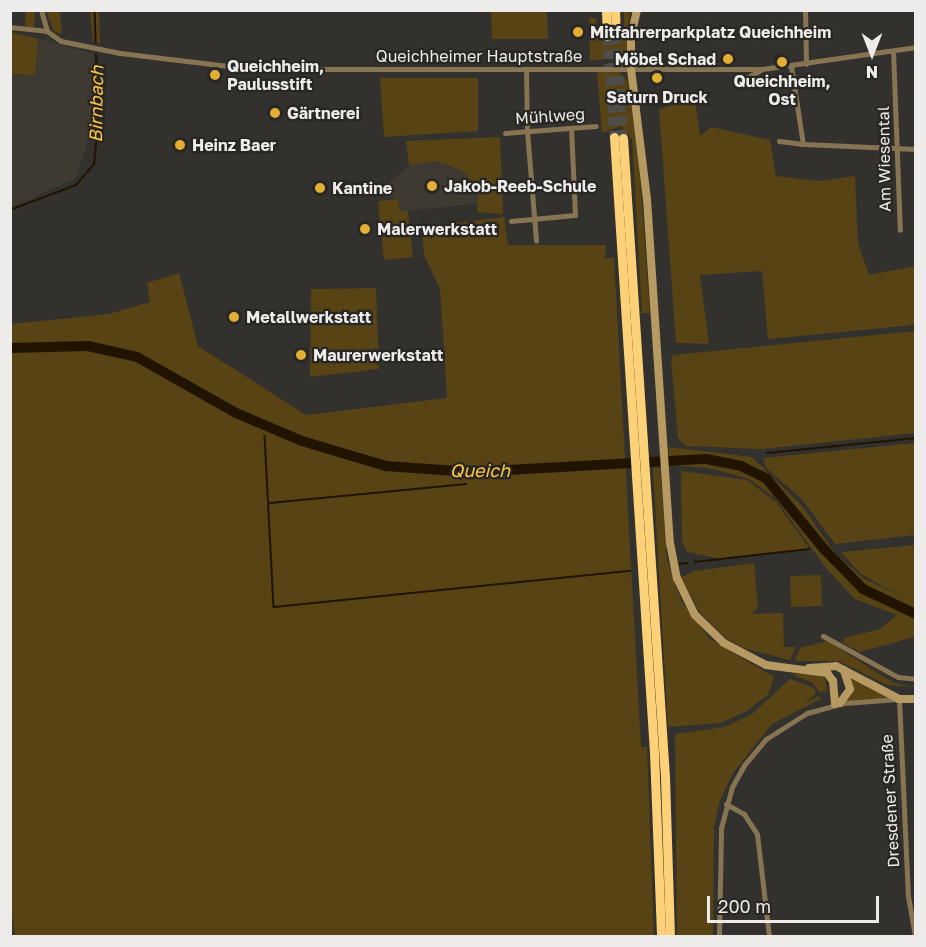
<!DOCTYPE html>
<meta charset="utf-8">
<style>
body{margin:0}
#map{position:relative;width:926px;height:947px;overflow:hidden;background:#32312d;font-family:"Golos Text",sans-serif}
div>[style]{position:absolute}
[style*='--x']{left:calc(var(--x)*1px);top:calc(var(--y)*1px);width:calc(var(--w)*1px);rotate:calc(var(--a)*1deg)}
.built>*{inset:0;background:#3f3a31}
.green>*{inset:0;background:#584315}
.stream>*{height:1.5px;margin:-0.75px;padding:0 0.75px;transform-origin:0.75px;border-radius:0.75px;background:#201400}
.river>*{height:10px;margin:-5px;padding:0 5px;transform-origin:5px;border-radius:5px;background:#201400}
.highway-tunnel>*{height:9px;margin-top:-4.5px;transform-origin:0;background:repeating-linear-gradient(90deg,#4e4d49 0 9px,transparent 0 13.5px)}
.street>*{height:5px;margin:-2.5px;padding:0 2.5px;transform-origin:2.5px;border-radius:2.5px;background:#867452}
.secondary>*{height:8px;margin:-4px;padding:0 4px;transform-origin:4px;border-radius:4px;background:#b69a62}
.highway>*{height:9px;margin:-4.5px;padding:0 4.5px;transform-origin:4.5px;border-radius:4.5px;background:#fdd177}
.dots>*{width:16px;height:16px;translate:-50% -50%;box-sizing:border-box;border:3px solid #282723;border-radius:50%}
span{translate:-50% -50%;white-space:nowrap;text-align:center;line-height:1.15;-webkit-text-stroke:4.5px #282723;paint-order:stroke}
.poi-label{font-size:16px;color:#edecea;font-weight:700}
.left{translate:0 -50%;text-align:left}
.right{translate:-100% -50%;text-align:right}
.street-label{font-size:16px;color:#edecea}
.water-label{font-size:18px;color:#fdc549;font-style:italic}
.frame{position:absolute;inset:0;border:12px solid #edecea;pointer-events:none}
.north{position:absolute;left:842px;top:24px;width:60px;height:60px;-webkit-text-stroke:4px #282723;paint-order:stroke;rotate:180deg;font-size:16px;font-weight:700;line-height:24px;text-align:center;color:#edecea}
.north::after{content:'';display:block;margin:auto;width:21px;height:27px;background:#edecea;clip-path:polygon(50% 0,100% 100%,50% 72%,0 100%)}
.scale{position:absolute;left:707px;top:896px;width:172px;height:27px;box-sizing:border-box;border:3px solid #edecea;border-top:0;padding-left:8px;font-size:18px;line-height:21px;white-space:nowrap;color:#edecea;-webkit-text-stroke:4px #282723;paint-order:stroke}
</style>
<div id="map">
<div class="built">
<i style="clip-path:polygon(38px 39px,94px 54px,94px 125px,75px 179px,11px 207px,11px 74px,35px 75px)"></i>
<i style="clip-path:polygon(437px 161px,463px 171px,480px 189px,478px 203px,400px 212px,398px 199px,383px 196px,388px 184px,409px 165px)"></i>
</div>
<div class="green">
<i style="clip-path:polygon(25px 11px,35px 11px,34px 29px,26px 28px)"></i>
<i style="clip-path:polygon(46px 11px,60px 11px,62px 34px,54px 31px)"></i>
<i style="clip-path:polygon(90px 11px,99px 11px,100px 43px,93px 42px)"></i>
<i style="clip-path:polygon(491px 11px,547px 11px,548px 39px,492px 39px)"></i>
<i style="clip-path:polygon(624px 11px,630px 11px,626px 57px,590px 61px,589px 17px,596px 19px,598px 38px,618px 40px,624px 30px)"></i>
<i style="clip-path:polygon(10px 32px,38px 39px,35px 75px,11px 74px)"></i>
<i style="clip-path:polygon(597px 72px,619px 72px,627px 80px,639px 163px,650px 313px,642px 313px,632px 139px,620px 126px,602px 133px)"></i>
<i style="clip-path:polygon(380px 78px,478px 78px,478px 131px,384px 137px)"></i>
<i style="clip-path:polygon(695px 99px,700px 136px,711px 127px,770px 140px,776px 176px,819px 181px,855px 176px,858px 243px,869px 275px,915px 266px,915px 325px,768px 339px,762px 271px,700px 275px,709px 344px,676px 343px,659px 109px)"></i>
<i style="clip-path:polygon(500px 137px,503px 214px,477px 212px,479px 189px,463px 171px,437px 161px,409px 165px,406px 141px)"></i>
<i style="clip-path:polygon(398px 199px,400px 211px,408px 211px,413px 257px,384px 260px,378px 201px)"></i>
<i style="clip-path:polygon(504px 217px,508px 245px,606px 245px,605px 258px,614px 258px,641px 747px,647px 747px,654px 936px,15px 936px,10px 900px,11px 324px,109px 314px,150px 302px,147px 283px,179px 273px,198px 346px,306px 415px,447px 398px,440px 289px,424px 255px,422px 227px)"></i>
<i style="clip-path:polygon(376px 288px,379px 369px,310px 377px,311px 289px)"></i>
<i style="clip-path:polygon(915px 331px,915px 433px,761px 449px,686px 446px,678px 438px,671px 359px,673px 355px)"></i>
<i style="clip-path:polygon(915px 443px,915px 535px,835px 544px,801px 498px,767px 469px,763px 458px)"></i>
<i style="clip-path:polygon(668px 447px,752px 457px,802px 506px,835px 553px,863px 578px,899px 595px,861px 574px,841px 552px,915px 545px,915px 637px,860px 652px,843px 643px,845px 638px,880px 629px,897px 615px,855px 599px,826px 568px,775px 498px,749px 479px,708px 468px,670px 465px)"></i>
<i style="clip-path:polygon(653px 468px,660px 468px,667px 559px,681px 600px,709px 638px,774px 677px,768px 695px,747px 711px,720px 723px,668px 727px)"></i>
<i style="clip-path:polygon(681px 471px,747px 480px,776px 502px,810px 549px,722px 559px,687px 552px,682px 541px)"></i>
<i style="clip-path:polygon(754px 563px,758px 608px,751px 614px,783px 613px,784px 647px,796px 647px,790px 660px,746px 649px,727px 639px,700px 613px,681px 577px,695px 571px)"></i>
<i style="clip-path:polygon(821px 575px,822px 606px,791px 607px,790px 576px)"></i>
<i style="clip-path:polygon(827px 641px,894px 683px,915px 687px,887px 685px,838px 661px,795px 661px,800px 648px)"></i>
<i style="clip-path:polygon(814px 672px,825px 678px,827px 691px,819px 692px,813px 683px,791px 674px)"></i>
<i style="clip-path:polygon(847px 674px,899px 699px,840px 703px,847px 696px)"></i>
<i style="clip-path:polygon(790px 679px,814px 688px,816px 693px,806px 703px,818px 696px,821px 699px,772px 724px,733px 773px,720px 800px,714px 827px,713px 936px,677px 936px,675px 734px,724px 727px,751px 715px)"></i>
</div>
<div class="stream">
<i style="--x:95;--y:10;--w:32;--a:88"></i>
<i style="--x:10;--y:210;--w:71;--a:-20.7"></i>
<i style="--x:76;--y:185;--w:28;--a:-49"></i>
<i style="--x:94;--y:164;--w:48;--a:-84.1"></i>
<i style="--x:99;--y:116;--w:61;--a:-92.8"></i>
<i style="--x:264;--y:425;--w:1;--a:90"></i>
<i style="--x:265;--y:436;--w:171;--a:87"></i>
<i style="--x:274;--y:607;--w:358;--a:-5.8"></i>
<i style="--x:767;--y:453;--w:150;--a:-5.7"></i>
<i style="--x:270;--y:503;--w:197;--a:-5.5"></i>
<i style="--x:695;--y:562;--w:115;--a:-6.5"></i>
<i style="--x:679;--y:564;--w:8;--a:-7"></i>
</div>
<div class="river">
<i style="--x:10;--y:348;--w:78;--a:-1.5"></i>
<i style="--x:88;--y:346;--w:50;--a:12.7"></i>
<i style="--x:137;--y:357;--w:114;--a:29.5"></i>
<i style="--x:236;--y:413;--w:72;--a:23"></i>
<i style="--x:302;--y:441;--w:88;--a:16.6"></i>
<i style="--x:386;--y:466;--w:85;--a:4"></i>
<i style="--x:471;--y:472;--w:235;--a:-3.2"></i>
<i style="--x:706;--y:459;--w:36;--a:11"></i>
<i style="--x:741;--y:466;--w:28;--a:26"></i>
<i style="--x:766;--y:478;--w:90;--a:50.8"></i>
<i style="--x:823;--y:548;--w:57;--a:45.7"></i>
<i style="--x:863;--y:589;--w:59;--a:25.3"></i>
</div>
<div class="highway-tunnel">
<i style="--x:616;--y:35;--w:103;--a:86.1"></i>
<i style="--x:607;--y:36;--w:101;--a:86"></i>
</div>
<div class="street">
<i style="--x:41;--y:10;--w:22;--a:74"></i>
<i style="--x:47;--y:31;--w:17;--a:36"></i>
<i style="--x:61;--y:41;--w:60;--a:11.5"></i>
<i style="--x:120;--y:53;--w:134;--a:6.9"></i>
<i style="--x:253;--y:69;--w:509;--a:0"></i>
<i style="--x:762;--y:69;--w:156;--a:-8.1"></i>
<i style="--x:805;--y:10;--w:54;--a:88.9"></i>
<i style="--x:10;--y:27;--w:37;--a:6"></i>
<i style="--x:893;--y:51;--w:179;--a:87.8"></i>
<i style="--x:791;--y:66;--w:79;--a:81.3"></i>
<i style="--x:803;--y:144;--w:113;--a:2.5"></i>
<i style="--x:526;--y:69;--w:62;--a:89.1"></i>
<i style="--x:527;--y:131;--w:110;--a:85.3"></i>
<i style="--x:739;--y:82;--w:26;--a:-29"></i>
<i style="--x:505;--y:133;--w:91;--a:-4.4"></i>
<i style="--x:779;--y:141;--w:24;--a:7"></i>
<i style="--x:511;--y:221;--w:64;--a:-5.4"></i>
<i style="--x:575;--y:215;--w:87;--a:-92.6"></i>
<i style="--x:823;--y:636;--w:85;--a:28.7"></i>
<i style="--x:898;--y:677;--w:18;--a:6"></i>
<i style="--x:726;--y:804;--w:21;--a:29"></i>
<i style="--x:744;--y:814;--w:24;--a:57"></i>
<i style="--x:757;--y:834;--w:103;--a:83.3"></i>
<i style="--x:719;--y:936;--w:108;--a:-88.9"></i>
<i style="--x:721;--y:828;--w:42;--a:-75"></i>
<i style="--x:732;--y:787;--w:26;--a:-61"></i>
<i style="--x:745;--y:764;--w:33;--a:-50"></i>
<i style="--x:766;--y:739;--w:49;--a:-32.4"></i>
<i style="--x:807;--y:713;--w:38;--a:-15"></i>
<i style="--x:844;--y:703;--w:55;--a:-4.2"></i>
<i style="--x:899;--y:699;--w:197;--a:87.4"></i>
<i style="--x:908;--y:896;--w:41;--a:80.1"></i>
</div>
<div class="secondary">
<i style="--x:637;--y:10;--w:28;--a:103"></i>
<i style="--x:631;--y:37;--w:32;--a:90"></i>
<i style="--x:631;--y:69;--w:131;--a:83"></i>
<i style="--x:647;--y:199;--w:345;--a:86.2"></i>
<i style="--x:670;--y:543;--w:36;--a:79"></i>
<i style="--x:677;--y:578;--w:41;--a:64.1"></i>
<i style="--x:695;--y:615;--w:40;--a:44"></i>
<i style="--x:724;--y:643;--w:47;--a:27.6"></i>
<i style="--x:766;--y:665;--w:62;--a:7.5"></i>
<i style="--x:827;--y:673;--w:10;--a:53"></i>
<i style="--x:833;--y:681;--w:23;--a:85"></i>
<i style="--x:809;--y:668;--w:27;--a:-4"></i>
<i style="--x:836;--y:666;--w:71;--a:27.6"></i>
<i style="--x:899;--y:699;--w:17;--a:0"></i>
<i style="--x:840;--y:703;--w:17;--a:-54"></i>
<i style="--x:850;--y:689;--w:20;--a:-108"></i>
</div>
<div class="highway">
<i style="--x:606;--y:10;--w:26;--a:88"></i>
<i style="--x:615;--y:10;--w:25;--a:88"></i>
<i style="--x:614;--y:137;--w:616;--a:86.28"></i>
<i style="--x:654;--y:752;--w:184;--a:87.8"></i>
<i style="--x:623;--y:138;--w:640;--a:86.24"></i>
<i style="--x:665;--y:777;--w:159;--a:88.2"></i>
</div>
<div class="dots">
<i style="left:578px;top:32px;background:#e3ae34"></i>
<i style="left:728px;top:59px;background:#e3ae34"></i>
<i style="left:782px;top:62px;background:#e3ae34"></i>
<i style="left:215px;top:75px;background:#e3ae34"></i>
<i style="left:657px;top:78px;background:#e3ae34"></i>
<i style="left:275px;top:113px;background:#e3ae34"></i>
<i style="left:180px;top:145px;background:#e3ae34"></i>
<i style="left:432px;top:186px;background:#e3ae34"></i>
<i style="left:320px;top:188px;background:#e3ae34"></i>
<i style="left:365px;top:229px;background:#e3ae34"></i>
<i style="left:234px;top:317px;background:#e3ae34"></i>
<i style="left:301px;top:355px;background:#e3ae34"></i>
</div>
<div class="poi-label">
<span class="left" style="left:590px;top:32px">Mitfahrerparkplatz Queichheim</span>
<span class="right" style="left:716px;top:59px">Möbel Schad</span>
<span class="left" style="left:227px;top:75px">Queichheim,<br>Paulusstift</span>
<span style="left:782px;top:90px">Queichheim,<br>Ost</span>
<span style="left:657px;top:97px">Saturn Druck</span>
<span class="left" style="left:287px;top:113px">Gärtnerei</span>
<span class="left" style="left:192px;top:145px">Heinz Baer</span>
<span class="left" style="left:444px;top:186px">Jakob-Reeb-Schule</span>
<span class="left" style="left:332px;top:188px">Kantine</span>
<span class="left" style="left:377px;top:229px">Malerwerkstatt</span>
<span class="left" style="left:246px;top:317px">Metallwerkstatt</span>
<span class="left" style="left:313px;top:355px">Maurerwerkstatt</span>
</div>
<div class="street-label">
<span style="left:479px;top:56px">Queichheimer Hauptstraße</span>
<span style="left:550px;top:116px;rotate:-4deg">Mühlweg</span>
<span style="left:884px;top:159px;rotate:-91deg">Am Wiesental</span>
<span style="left:890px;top:801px;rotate:-93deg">Dresdener Straße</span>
</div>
<div class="water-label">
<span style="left:96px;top:104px;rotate:-89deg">Birnbach</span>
<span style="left:480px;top:470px">Queich</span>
</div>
<div class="frame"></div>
<div class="north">N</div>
<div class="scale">200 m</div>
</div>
